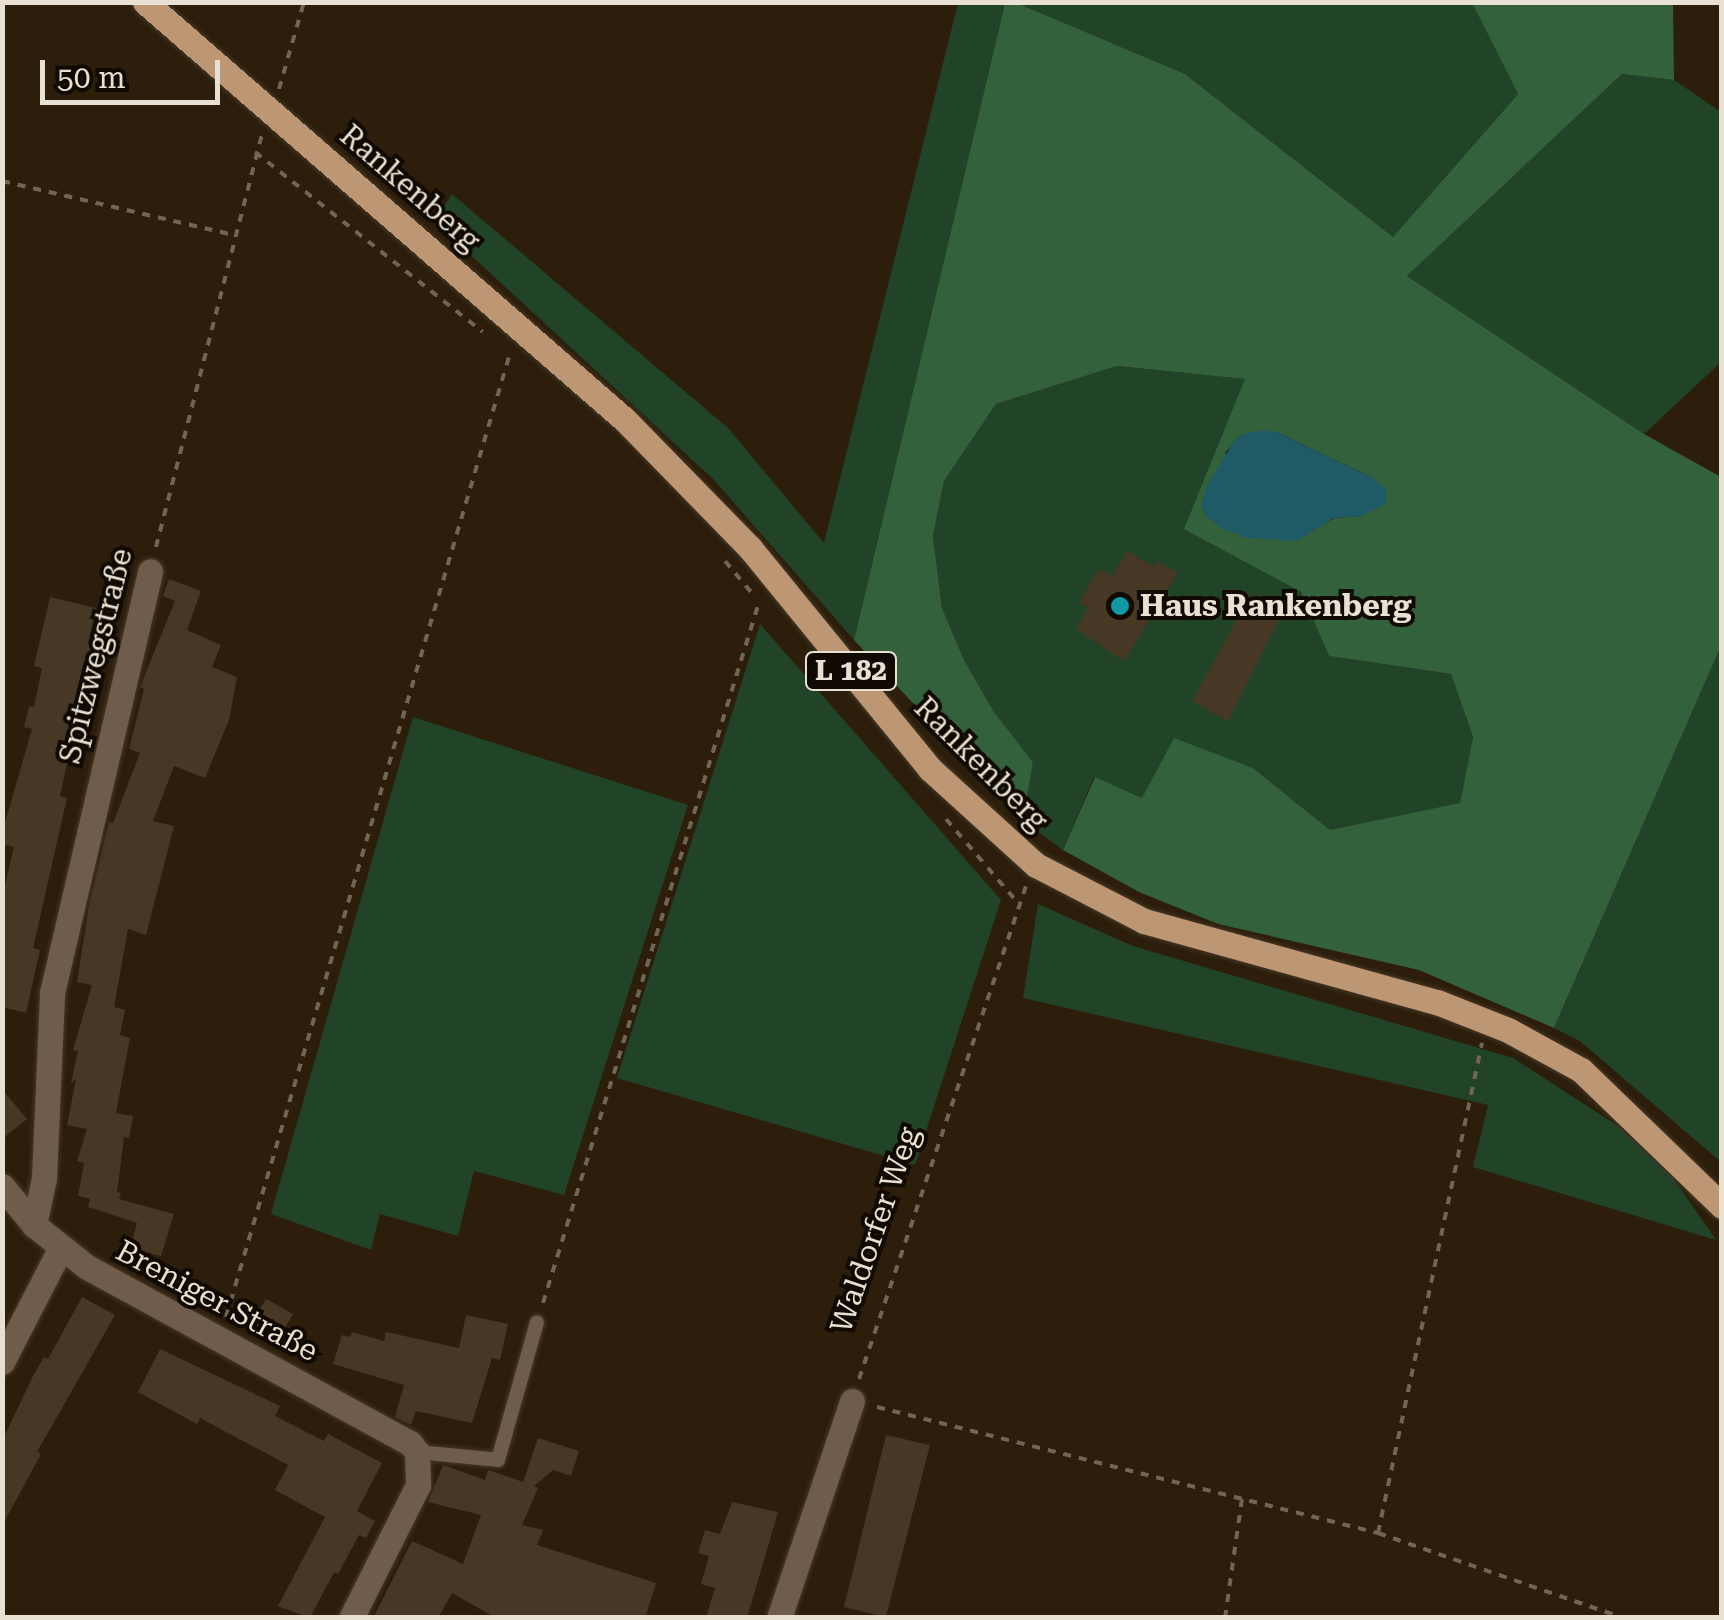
<!DOCTYPE html>
<meta charset="utf-8">
<style>
body{margin:0}
#map{position:relative;width:1724px;height:1620px;overflow:hidden;background:#2c1e0b;font-family:"Roboto Serif",serif}
div>[style]{position:absolute}
[style*='--x']{left:calc(var(--x)*1px);top:calc(var(--y)*1px);width:calc(var(--w)*1px);rotate:calc(var(--a)*1deg)}
.green>*{inset:0;background:#214328}
.forest>*{inset:0;background:#32613b}
.water>*{inset:0;background:#1e5b67}
.building>*{inset:0;background:#473825}
.path>*{height:4px;margin-top:-2px;transform-origin:0;background:repeating-linear-gradient(90deg,#716555 0 8px,transparent 0 16px)}
.roads{filter:drop-shadow(0 0 2px #463927) drop-shadow(0 0 2px #463927)}
.service>*{height:14px;margin:-7px;padding:0 7px;transform-origin:7px;border-radius:7px;background:#6f5c4b}
.minor>*{height:25px;margin:-12.5px;padding:0 12.5px;transform-origin:12.5px;border-radius:12.5px;background:#6f5c4b}
.primary>*{height:25px;margin:-12.5px;padding:0 12.5px;transform-origin:12.5px;border-radius:12.5px;background:#bd9773}
.dots>*{width:28px;height:28px;translate:-50% -50%;box-sizing:border-box;border:5px solid #100a03;border-radius:50%}
span{translate:-50% -50%;white-space:nowrap;text-align:center;line-height:1.15;-webkit-text-stroke:8px #100a03;paint-order:stroke}
.shield-label span{padding:2px 8px;background:#100a03;border:2px solid;border-radius:8px;-webkit-text-stroke-width:0}
.shield-label{font-size:28px;color:#e9e0d4;font-weight:700}
.street-label{font-size:30px;color:#e9e0d4}
.poi-label{font-size:30px;color:#e9e0d4;font-weight:700}
.left{translate:0 -50%;text-align:left}
.frame{position:absolute;inset:0;border:5px solid #e9e0d4;pointer-events:none}
.scale{position:absolute;left:40px;top:60px;width:180px;height:45px;box-sizing:border-box;border:5px solid #e9e0d4;border-top:0;padding-left:12px;font-size:30px;line-height:35px;white-space:nowrap;color:#e9e0d4;-webkit-text-stroke:8px #100a03;paint-order:stroke}
</style>
<div id="map">
<div class="green">
<i style="clip-path:polygon(958px 3px,1005px 3px,854px 640px,714px 480px,434px 221px,452px 194px,728px 428px,824px 543px)"></i>
<i style="clip-path:polygon(1017px 3px,1472px 3px,1518px 94px,1393px 237px,1185px 74px)"></i>
<i style="clip-path:polygon(1622px 74px,1674px 80px,1721px 112px,1721px 362px,1644px 434px,1407px 276px)"></i>
<i style="clip-path:polygon(1117px 366px,1246px 379px,1185px 529px,1301px 592px,1329px 656px,1451px 674px,1473px 737px,1460px 804px,1330px 830px,1253px 768px,1142px 798px,1094px 777px,1063px 850px,1023px 821px,1033px 762px,994px 712px,964px 660px,942px 608px,933px 536px,944px 481px,996px 404px)"></i>
<i style="clip-path:polygon(760px 624px,1001px 900px,915px 1165px,617px 1078px)"></i>
<i style="clip-path:polygon(1721px 646px,1721px 1162px,1580px 1041px,1554px 1028px)"></i>
<i style="clip-path:polygon(413px 717px,688px 805px,564px 1195px,474px 1171px,458px 1236px,380px 1214px,371px 1250px,271px 1214px)"></i>
<i style="clip-path:polygon(1038px 904px,1133px 946px,1513px 1058px,1618px 1126px,1674px 1179px,1716px 1240px,1473px 1167px,1488px 1105px,1023px 998px)"></i>
</div>
<div class="forest">
<i style="clip-path:polygon(evenodd,1005px 3px,1017px 3px,1185px 74px,1393px 237px,1518px 94px,1472px 3px,1673px 3px,1674px 80px,1622px 74px,1407px 276px,1644px 434px,1721px 477px,1721px 646px,1554px 1028px,1419px 970px,1218px 924px,1139px 892px,1063px 850px,1095px 777px,1142px 798px,1174px 738px,1253px 768px,1330px 830px,1460px 803px,1473px 737px,1451px 674px,1329px 656px,1301px 592px,1184px 529px,1245px 379px,1117px 366px,996px 404px,944px 481px,933px 536px,942px 608px,964px 660px,994px 712px,1033px 762px,1023px 821px,854px 640px,1005px 3px,1274px 431px,1373px 478px,1361px 516px,1335px 518px,1318px 527px,1225px 453px,1241px 435px,1274px 431px)"></i>
</div>
<div class="water">
<i style="clip-path:polygon(1257px 431px,1274px 431px,1373px 478px,1387px 491px,1386px 503px,1361px 516px,1334px 518px,1297px 541px,1247px 538px,1221px 528px,1206px 516px,1201px 505px,1207px 487px,1232px 444px,1241px 435px)"></i>
</div>
<div class="building">
<i style="clip-path:polygon(1127px 551px,1154px 567px,1157px 561px,1178px 573px,1124px 661px,1076px 629px,1088px 608px,1079px 603px,1099px 569px,1112px 576px)"></i>
<i style="clip-path:polygon(169px 579px,201px 591px,187px 630px,221px 645px,212px 667px,237px 677px,229px 720px,205px 778px,174px 766px,153px 821px,174px 826px,146px 935px,128px 929px,114px 1007px,125px 1010px,120px 1035px,130px 1038px,116px 1113px,133px 1116px,129px 1138px,124px 1137px,117px 1192px,121px 1193px,119px 1199px,174px 1214px,161px 1256px,130px 1248px,137px 1223px,88px 1207px,90px 1199px,78px 1196px,84px 1163px,77px 1161px,87px 1129px,67px 1125px,76px 1079px,71px 1083px,78px 1051px,73px 1050px,92px 985px,77px 982px,89px 905px,109px 822px,113px 823px,140px 753px,129px 749px,144px 689px,140px 687px,175px 601px,163px 596px)"></i>
<i style="clip-path:polygon(1251px 594px,1283px 612px,1228px 721px,1192px 701px)"></i>
<i style="clip-path:polygon(50px 597px,96px 608px,88px 643px,93px 644px,60px 796px,67px 798px,33px 948px,40px 950px,26px 1013px,2px 1007px,2px 898px,14px 847px,2px 844px,2px 833px,32px 729px,24px 727px,29px 706px,34px 707px,42px 668px,34px 666px)"></i>
<i style="clip-path:polygon(2px 1089px,27px 1119px,2px 1139px)"></i>
<i style="clip-path:polygon(82px 1297px,115px 1315px,37px 1452px,41px 1454px,2px 1526px,2px 1441px,33px 1376px,44px 1357px,48px 1359px)"></i>
<i style="clip-path:polygon(266px 1299px,293px 1314px,278px 1339px,251px 1323px)"></i>
<i style="clip-path:polygon(466px 1315px,508px 1324px,500px 1360px,492px 1358px,472px 1423px,416px 1411px,411px 1425px,395px 1417px,404px 1385px,333px 1364px,342px 1335px,350px 1337px,352px 1332px,384px 1341px,386px 1332px,459px 1348px)"></i>
<i style="clip-path:polygon(160px 1349px,280px 1406px,275px 1416px,324px 1441px,328px 1434px,382px 1463px,357px 1511px,375px 1521px,366px 1538px,359px 1535px,338px 1574px,334px 1572px,310px 1618px,278px 1606px,325px 1517px,275px 1490px,288px 1465px,200px 1418px,197px 1424px,138px 1392px)"></i>
<i style="clip-path:polygon(886px 1435px,930px 1445px,886px 1617px,844px 1607px)"></i>
<i style="clip-path:polygon(538px 1438px,579px 1451px,571px 1476px,553px 1470px,534px 1486px,538px 1488px,522px 1525px,543px 1530px,537px 1545px,656px 1583px,645px 1618px,496px 1618px,452px 1593px,438px 1618px,373px 1618px,412px 1541px,463px 1564px,481px 1515px,428px 1502px,443px 1465px,485px 1480px,488px 1470px,523px 1482px)"></i>
<i style="clip-path:polygon(732px 1502px,778px 1512px,747px 1618px,706px 1618px,715px 1588px,701px 1584px,709px 1556px,698px 1553px,705px 1530px,720px 1534px)"></i>
</div>
<div class="path">
<i style="--x:279;--y:89;--w:91;--a:-74"></i>
<i style="--x:255;--y:152;--w:290;--a:38.3"></i>
<i style="--x:2;--y:181;--w:238;--a:13.1"></i>
<i style="--x:156;--y:547;--w:425;--a:-75.6"></i>
<i style="--x:725;--y:561;--w:40;--a:50"></i>
<i style="--x:946;--y:819;--w:111;--a:49.4"></i>
<i style="--x:543;--y:1303;--w:734;--a:-72.87"></i>
<i style="--x:226;--y:1317;--w:1005;--a:-73.58"></i>
<i style="--x:859;--y:1379;--w:521;--a:-71.29"></i>
<i style="--x:877;--y:1407;--w:517;--a:14.12"></i>
<i style="--x:1378;--y:1533;--w:259;--a:19.1"></i>
<i style="--x:1378;--y:1533;--w:501;--a:-78.02"></i>
<i style="--x:1225;--y:1618;--w:120;--a:-81.9"></i>
</div>
<div class="roads">
<div class="service">
<i style="--x:417;--y:1452;--w:81;--a:5.6"></i>
<i style="--x:498;--y:1460;--w:143;--a:-74.2"></i>
</div>
<div class="minor">
<i style="--x:2;--y:1186;--w:50;--a:50.6"></i>
<i style="--x:34;--y:1225;--w:68;--a:38.4"></i>
<i style="--x:87;--y:1267;--w:368;--a:28.6"></i>
<i style="--x:410;--y:1443;--w:11;--a:52"></i>
<i style="--x:417;--y:1452;--w:33;--a:88"></i>
<i style="--x:418;--y:1485;--w:149;--a:116.7"></i>
<i style="--x:34;--y:1225;--w:48;--a:-78"></i>
<i style="--x:44;--y:1178;--w:185;--a:-87.5"></i>
<i style="--x:52;--y:993;--w:433;--a:-76.9"></i>
<i style="--x:2;--y:1362;--w:127;--a:-62.8"></i>
<i style="--x:779;--y:1618;--w:229;--a:-71.4"></i>
</div>
<div class="primary">
<i style="--x:145;--y:2;--w:636;--a:41.05"></i>
<i style="--x:625;--y:420;--w:179;--a:45.7"></i>
<i style="--x:750;--y:548;--w:285;--a:50.8"></i>
<i style="--x:930;--y:769;--w:143;--a:42.2"></i>
<i style="--x:1036;--y:865;--w:122;--a:27.4"></i>
<i style="--x:1144;--y:921;--w:304;--a:15.5"></i>
<i style="--x:1437;--y:1002;--w:76;--a:21.5"></i>
<i style="--x:1508;--y:1030;--w:83;--a:28.7"></i>
<i style="--x:1581;--y:1070;--w:196;--a:44"></i>
</div>
</div>
<div class="dots">
<i style="left:1120px;top:606px;background:#0f9aa8"></i>
</div>
<div class="shield-label">
<span style="left:851px;top:671px">L 182</span>
</div>
<div class="street-label">
<span style="left:410px;top:188px;rotate:41deg">Rankenberg</span>
<span style="left:96px;top:656px;rotate:-76deg">Spitzwegstraße</span>
<span style="left:981px;top:764px;rotate:45deg">Rankenberg</span>
<span style="left:875px;top:1230px;rotate:-71deg">Waldorfer Weg</span>
<span style="left:217px;top:1301px;rotate:28deg">Breniger Straße</span>
</div>
<div class="poi-label">
<span class="left" style="left:1140px;top:606px">Haus Rankenberg</span>
</div>
<div class="frame"></div>
<div class="scale">50 m</div>
</div>
